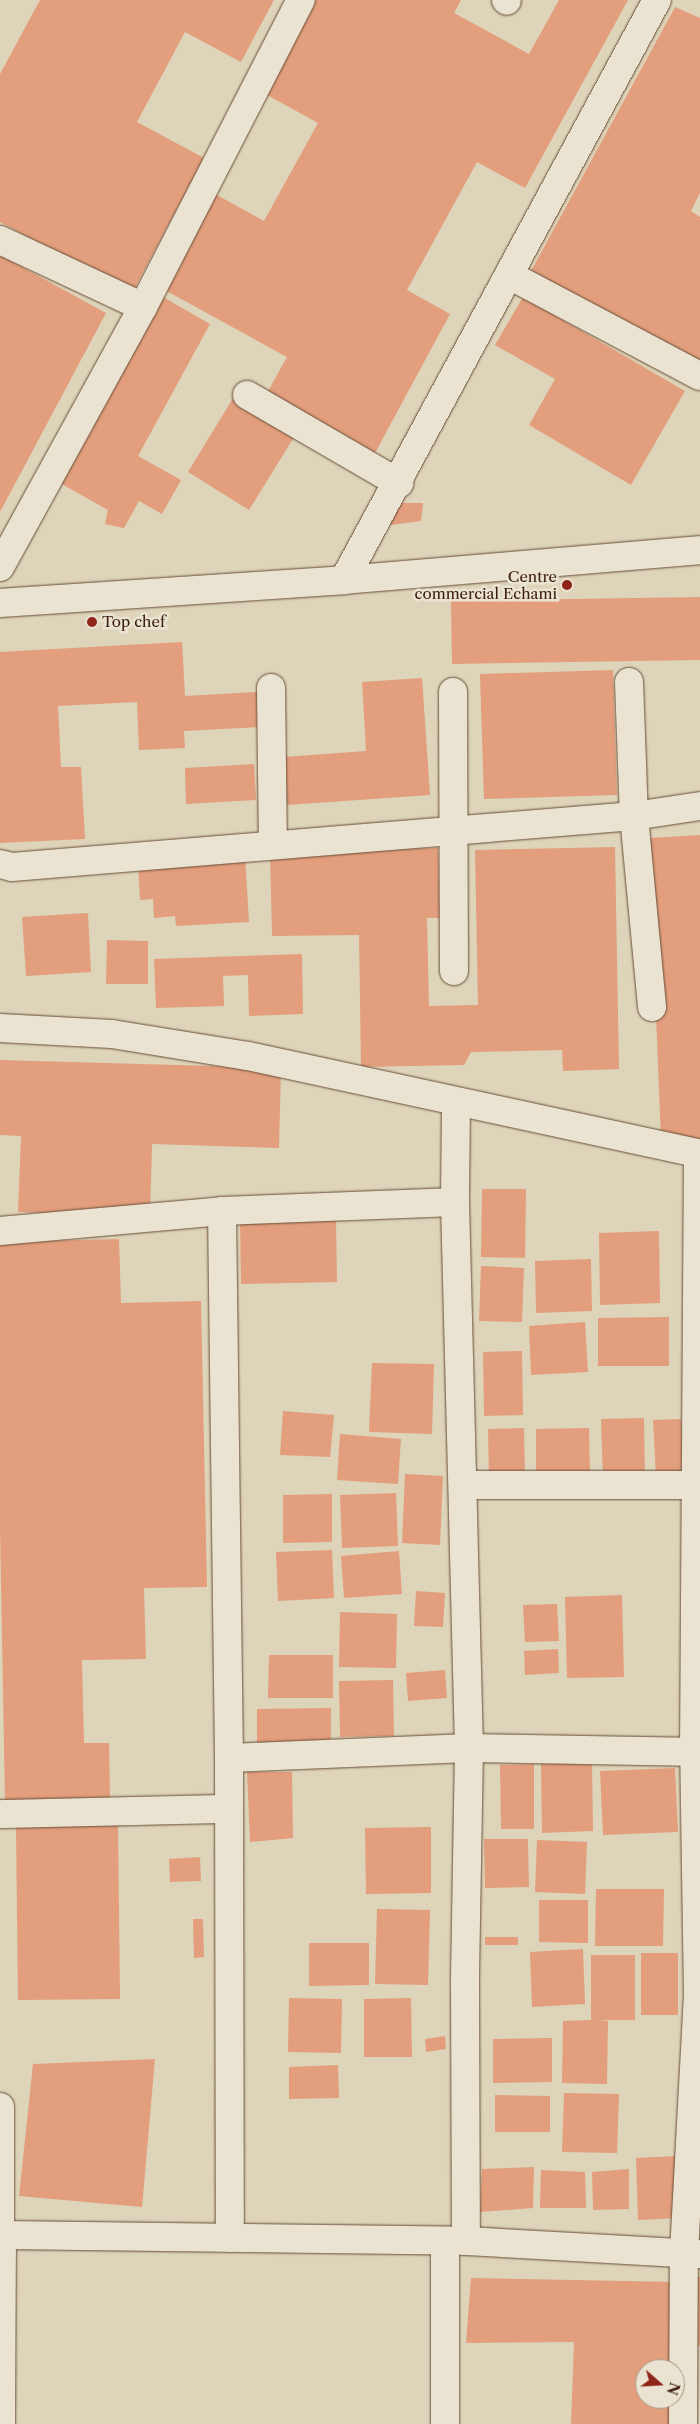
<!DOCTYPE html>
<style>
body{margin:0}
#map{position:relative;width:700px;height:2424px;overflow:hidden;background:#ded4b9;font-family:"Libre Caslon Text",serif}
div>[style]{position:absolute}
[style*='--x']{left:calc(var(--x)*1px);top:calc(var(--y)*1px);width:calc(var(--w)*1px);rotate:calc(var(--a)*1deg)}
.building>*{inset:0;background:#e29e7d}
.roads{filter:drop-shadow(0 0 1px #674d37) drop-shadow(0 0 1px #674d37)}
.minor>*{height:28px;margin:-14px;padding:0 14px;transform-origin:14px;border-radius:14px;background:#eae3d2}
.dots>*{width:14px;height:14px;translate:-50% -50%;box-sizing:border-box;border:2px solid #eae3d2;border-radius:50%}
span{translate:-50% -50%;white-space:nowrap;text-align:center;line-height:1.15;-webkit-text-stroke:5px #eae3d2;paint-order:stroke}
.poi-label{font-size:15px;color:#3f200c}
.right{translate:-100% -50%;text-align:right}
.left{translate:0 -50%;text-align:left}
.north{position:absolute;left:635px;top:2359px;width:50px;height:50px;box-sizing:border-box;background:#eae3d2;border:1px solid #a69583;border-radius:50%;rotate:109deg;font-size:14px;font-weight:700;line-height:20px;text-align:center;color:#3f200c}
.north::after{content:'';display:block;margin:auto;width:18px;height:22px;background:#8f2418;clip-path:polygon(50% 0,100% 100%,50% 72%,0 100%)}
</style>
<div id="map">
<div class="building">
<i style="clip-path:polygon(40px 0,274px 0,241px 62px,185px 32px,137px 122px,204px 158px,132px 293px,0 222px,0 74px)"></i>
<i style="clip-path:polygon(307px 0,461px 0,454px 13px,529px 54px,559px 0,628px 0,525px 188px,477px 162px,407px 290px,450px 314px,375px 453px,267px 393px,287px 357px,163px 289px,215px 194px,264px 221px,318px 123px,258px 90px)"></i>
<i style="clip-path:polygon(675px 7px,700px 18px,700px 193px,691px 211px,700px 217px,700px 364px,531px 271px)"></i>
<i style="clip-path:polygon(0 255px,106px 313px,0 512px)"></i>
<i style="clip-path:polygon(163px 297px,210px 324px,138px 456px,181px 480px,162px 514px,139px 501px,124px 528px,105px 524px,108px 510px,60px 483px)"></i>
<i style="clip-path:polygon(523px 297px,685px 391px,631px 485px,529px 425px,555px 379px,495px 345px)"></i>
<i style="clip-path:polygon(235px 395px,296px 434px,249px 510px,188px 472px)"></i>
<i style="clip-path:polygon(400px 503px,423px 503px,421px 521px,390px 525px)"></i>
<i style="clip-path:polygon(700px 597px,700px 660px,452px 664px,451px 601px)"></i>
<i style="clip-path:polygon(182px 642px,185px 696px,257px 692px,259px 727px,184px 731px,185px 748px,139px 750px,137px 702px,58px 706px,61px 767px,81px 767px,85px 839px,0 843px,0 652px)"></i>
<i style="clip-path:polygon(613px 670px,617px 795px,484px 799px,480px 674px)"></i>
<i style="clip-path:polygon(422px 678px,430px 795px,287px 805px,284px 757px,366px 751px,362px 682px)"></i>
<i style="clip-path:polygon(254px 764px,256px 800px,186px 804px,185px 768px)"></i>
<i style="clip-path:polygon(700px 835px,700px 1139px,661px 1140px,649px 838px)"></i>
<i style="clip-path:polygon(615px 847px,619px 1069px,563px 1071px,562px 1050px,471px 1052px,464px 1065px,361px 1067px,359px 935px,272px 936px,270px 852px,438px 848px,440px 918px,427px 918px,429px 1006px,478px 1005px,475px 850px)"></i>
<i style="clip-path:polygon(245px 855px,249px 922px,176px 926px,175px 916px,154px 918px,153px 899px,140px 900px,138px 861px)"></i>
<i style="clip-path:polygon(88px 913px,91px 972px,26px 976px,22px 917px)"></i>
<i style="clip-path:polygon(107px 940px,148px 941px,148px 984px,106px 984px)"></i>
<i style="clip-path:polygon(302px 954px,303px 1014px,249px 1016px,248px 975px,223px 976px,224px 1006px,156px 1008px,154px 959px)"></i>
<i style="clip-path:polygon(0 1060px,281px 1068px,279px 1148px,152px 1144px,150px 1216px,18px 1212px,21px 1136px,0 1135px)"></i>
<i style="clip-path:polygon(482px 1189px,526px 1189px,525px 1258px,481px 1257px)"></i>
<i style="clip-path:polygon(336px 1218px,337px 1282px,241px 1284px,240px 1220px)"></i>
<i style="clip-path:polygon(659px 1231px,660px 1303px,600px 1305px,599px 1233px)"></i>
<i style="clip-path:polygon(119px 1239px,121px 1303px,201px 1301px,207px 1587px,144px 1588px,146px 1659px,82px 1660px,84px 1743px,109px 1743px,110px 1798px,5px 1801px,0 1528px,0 1242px)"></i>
<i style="clip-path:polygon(591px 1259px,592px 1311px,536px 1313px,535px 1261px)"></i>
<i style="clip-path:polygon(481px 1266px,524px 1268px,522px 1322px,479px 1321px)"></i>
<i style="clip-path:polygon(669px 1317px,669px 1366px,598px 1366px,598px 1318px)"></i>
<i style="clip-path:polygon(585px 1322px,588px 1372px,531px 1375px,529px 1326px)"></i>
<i style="clip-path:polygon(522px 1351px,523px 1415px,484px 1416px,483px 1352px)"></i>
<i style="clip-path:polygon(372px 1363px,434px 1364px,432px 1434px,369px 1432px)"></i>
<i style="clip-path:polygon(283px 1411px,334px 1415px,330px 1457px,280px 1455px)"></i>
<i style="clip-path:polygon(644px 1418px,645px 1481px,603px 1482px,601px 1419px)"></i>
<i style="clip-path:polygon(681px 1419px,683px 1474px,656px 1476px,653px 1420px)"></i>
<i style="clip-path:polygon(524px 1428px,525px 1478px,489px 1479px,488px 1429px)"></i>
<i style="clip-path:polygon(589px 1428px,590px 1476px,536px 1476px,536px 1429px)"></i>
<i style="clip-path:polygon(340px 1434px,401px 1439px,398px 1484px,337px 1480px)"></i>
<i style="clip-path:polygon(405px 1474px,443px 1476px,440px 1545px,402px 1543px)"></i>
<i style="clip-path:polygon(396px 1493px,398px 1546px,342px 1548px,340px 1495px)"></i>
<i style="clip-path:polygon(332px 1494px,332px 1542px,283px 1543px,283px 1495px)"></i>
<i style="clip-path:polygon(332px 1550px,334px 1598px,278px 1601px,276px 1552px)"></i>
<i style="clip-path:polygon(399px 1551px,402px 1594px,344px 1598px,341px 1556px)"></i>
<i style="clip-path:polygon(416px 1591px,445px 1593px,443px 1627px,414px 1626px)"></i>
<i style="clip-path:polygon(622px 1595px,624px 1677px,567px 1678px,565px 1597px)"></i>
<i style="clip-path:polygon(557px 1604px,559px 1641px,525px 1642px,523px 1605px)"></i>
<i style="clip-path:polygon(340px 1612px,397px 1614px,396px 1668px,339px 1667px)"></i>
<i style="clip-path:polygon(558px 1649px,559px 1673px,525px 1675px,524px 1651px)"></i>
<i style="clip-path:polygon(269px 1655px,333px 1655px,333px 1698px,268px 1698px)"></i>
<i style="clip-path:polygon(445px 1670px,447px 1698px,408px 1701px,406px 1673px)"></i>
<i style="clip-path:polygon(393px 1680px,394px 1736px,340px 1737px,339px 1681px)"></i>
<i style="clip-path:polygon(331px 1708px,331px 1744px,257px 1745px,257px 1709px)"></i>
<i style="clip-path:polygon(592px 1763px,593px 1831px,542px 1833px,541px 1764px)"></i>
<i style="clip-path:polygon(534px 1764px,534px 1829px,501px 1829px,500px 1765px)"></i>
<i style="clip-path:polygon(675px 1768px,678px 1832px,603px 1835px,600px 1771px)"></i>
<i style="clip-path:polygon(247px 1772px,292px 1772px,293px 1838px,250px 1842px)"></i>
<i style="clip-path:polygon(118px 1825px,120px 1999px,18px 2000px,16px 1826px)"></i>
<i style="clip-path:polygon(431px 1827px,431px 1893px,366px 1894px,365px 1828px)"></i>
<i style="clip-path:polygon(484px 1839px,528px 1839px,529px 1887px,485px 1888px)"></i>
<i style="clip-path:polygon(537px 1840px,587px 1842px,585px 1894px,535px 1892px)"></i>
<i style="clip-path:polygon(200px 1857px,201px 1881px,170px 1882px,169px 1859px)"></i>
<i style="clip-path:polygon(596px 1889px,664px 1889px,663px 1946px,595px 1946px)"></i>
<i style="clip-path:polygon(539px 1900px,588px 1900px,588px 1943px,539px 1942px)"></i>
<i style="clip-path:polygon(377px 1909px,430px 1910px,428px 1985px,375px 1984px)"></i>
<i style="clip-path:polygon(193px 1919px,203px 1919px,204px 1957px,194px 1958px)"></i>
<i style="clip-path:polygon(485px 1937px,518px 1937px,518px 1945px,485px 1945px)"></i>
<i style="clip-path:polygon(309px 1943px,369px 1943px,369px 1985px,309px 1986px)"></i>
<i style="clip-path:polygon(583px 1949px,585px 2004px,532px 2007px,530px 1952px)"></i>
<i style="clip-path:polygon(641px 1953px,678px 1953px,678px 2015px,641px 2015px)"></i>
<i style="clip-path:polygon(591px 1955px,635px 1955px,635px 2020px,597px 2020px,608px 2021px,607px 2084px,562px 2083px,563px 2021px,591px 2020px)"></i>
<i style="clip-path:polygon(289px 1998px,342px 1999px,341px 2053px,288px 2052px)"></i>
<i style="clip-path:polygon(411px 1998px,412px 2057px,364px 2057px,364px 1999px)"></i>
<i style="clip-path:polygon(445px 2036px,446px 2049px,426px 2052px,425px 2039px)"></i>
<i style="clip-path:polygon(552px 2038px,552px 2082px,493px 2083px,493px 2039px)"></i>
<i style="clip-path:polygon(155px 2059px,142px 2207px,19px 2196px,33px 2064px)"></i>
<i style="clip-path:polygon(338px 2065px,339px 2098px,289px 2099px,289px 2067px)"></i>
<i style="clip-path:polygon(564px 2093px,619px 2094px,617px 2153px,562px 2152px)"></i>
<i style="clip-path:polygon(495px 2095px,550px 2096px,550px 2132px,495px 2132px)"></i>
<i style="clip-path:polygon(676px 2156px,679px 2218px,638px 2220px,636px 2158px)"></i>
<i style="clip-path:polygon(534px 2167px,533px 2208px,480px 2212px,482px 2169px)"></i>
<i style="clip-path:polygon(629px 2169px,629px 2209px,593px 2210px,592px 2172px)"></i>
<i style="clip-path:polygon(541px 2170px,585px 2172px,586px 2208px,540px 2208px)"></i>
<i style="clip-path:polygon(693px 2277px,700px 2277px,700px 2346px,690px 2345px)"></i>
<i style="clip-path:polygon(471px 2278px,677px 2282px,674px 2369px,645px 2369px,645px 2399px,672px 2399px,671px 2424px,571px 2424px,574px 2342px,466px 2343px)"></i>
</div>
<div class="roads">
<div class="minor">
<i style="--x:506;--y:0;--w:1;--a:45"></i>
<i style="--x:0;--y:240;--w:158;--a:25.1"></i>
<i style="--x:509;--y:275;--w:216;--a:27.9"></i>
<i style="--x:247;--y:395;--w:176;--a:30.1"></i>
<i style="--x:0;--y:567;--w:297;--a:-61.2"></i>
<i style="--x:143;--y:307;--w:345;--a:-62.8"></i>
<i style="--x:344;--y:580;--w:659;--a:-61.65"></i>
<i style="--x:0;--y:603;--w:345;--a:-3.8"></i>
<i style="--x:344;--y:580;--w:357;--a:-4.8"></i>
<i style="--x:629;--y:682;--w:134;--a:87.9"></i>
<i style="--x:634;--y:816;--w:192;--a:84.6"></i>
<i style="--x:271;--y:688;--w:157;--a:89.3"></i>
<i style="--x:453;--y:692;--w:279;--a:89.8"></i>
<i style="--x:0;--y:864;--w:12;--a:14"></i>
<i style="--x:12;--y:867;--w:624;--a:-4.69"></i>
<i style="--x:634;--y:816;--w:67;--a:-8.6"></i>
<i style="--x:0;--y:1028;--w:112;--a:3.1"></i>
<i style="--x:112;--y:1034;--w:138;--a:9.2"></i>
<i style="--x:248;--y:1056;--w:463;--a:12.2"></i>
<i style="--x:456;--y:1104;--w:98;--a:90.6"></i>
<i style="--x:455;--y:1202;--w:546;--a:88.53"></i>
<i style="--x:469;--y:1748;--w:231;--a:91"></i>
<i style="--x:465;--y:1979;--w:262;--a:89.8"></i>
<i style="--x:222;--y:1211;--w:547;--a:89.27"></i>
<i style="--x:229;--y:1758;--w:480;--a:89.9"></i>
<i style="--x:0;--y:1231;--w:223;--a:-5.1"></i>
<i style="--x:222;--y:1211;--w:233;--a:-2.2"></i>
<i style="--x:463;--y:1485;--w:234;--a:0"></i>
<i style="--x:229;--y:1758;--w:240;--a:-2.4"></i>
<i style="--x:469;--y:1748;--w:231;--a:1"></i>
<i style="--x:0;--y:1814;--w:229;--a:-1.3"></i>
<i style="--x:0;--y:2107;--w:128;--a:90"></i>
<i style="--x:445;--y:2242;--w:182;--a:90"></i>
<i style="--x:1;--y:2424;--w:189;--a:-89.7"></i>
<i style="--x:2;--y:2235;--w:464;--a:0.7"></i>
<i style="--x:466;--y:2241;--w:218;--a:3.2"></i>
<i style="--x:684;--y:2253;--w:256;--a:-86.9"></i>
<i style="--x:698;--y:1997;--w:245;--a:-90.9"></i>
<i style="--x:694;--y:1752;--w:598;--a:-89.62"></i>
<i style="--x:683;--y:2424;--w:171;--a:-89.7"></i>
<i style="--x:684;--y:2253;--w:16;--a:4"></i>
</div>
</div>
<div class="dots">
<i style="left:567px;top:585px;background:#8f2418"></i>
<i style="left:92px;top:622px;background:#8f2418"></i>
</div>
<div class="poi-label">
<span class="right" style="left:557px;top:585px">Centre<br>commercial Echami</span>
<span class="left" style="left:102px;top:622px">Top chef</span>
</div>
<div class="north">N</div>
</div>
